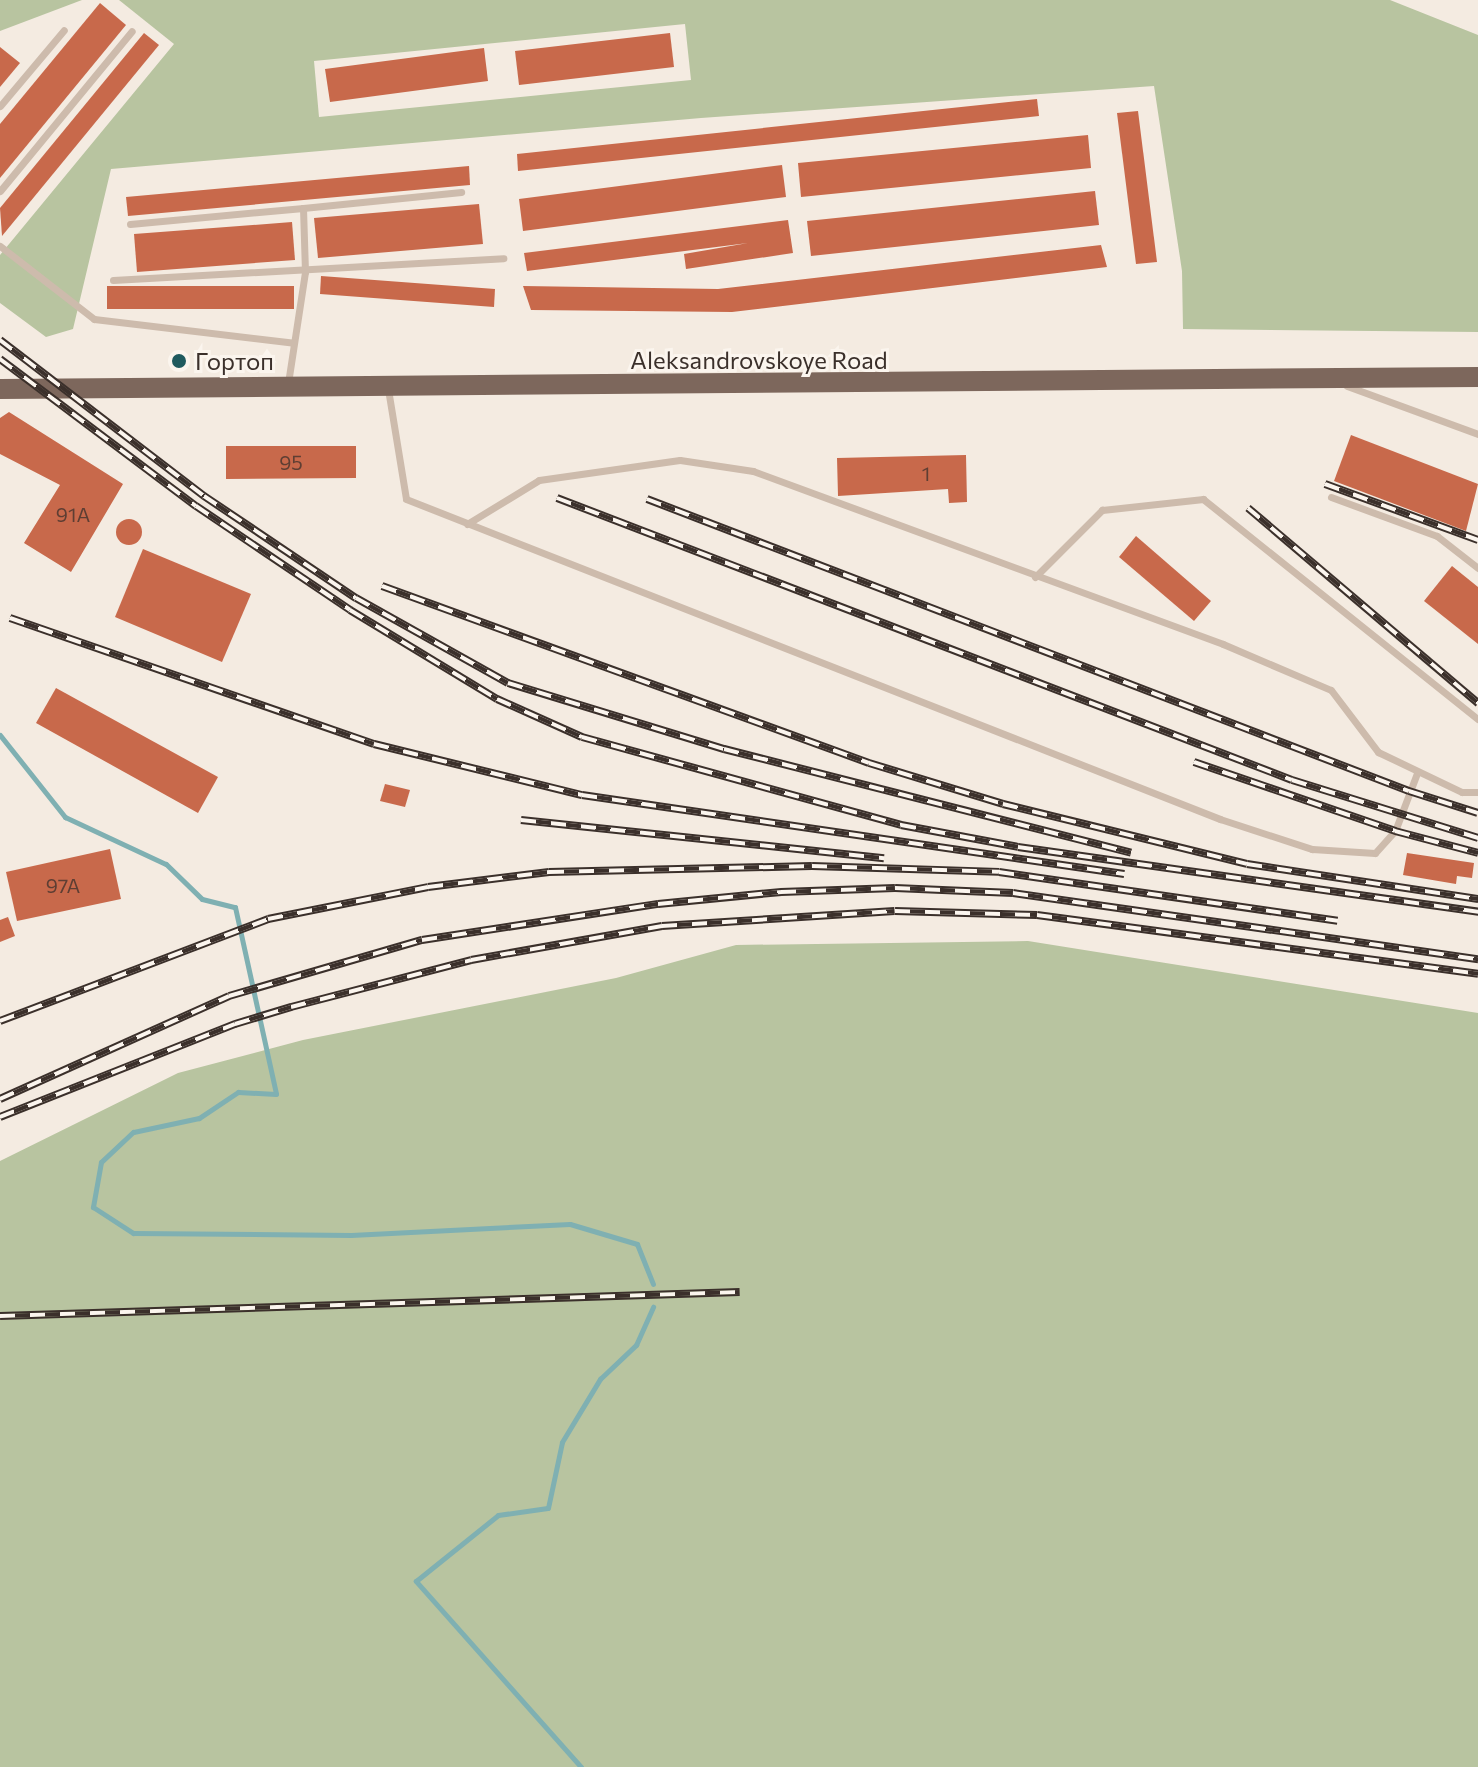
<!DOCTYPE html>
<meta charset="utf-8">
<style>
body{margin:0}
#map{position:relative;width:1478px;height:1767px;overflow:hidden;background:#f4ebe1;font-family:Commissioner,sans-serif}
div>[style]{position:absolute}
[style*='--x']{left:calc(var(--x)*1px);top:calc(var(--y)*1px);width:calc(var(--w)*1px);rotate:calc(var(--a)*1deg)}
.green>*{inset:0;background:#b8c4a0}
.stream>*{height:5px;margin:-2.5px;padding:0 2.5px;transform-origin:2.5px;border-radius:2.5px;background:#7fb0b2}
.building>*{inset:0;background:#c8694b}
.round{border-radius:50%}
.lane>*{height:7px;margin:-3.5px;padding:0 3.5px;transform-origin:3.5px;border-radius:3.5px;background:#cdbbac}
.primary>*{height:20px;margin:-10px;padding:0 10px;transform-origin:10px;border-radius:10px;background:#7d675c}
.rail>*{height:8px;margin-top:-4px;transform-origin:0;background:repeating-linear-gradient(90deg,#fbf5ee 0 15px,#3b302b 0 30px);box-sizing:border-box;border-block:2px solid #3b302b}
.dots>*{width:22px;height:22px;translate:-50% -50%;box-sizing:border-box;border:4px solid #fbf5ee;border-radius:50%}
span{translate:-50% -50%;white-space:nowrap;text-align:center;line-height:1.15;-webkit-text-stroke:6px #fbf5ee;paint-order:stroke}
.number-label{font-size:20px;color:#5e3e33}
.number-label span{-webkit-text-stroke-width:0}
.street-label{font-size:24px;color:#3b302b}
.poi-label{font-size:24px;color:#3b302b}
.left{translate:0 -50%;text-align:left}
</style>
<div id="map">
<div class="green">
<i style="clip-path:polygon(0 0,82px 0,0 31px)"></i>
<i style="clip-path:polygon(evenodd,119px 0,1390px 0,1478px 35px,1478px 332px,1183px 329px,1182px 271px,1154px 86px,701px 118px,111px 169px,73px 329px,46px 337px,0 303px,0 255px,174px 44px,119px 0,685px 24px,691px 80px,319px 117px,314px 61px,685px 24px)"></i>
<i style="clip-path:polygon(1028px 941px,1478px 1013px,1478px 1767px,0 1767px,0 1161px,178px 1073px,303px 1040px,616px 978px,736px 945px)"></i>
</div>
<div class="stream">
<i style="--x:0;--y:735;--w:105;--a:51.6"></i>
<i style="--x:65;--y:817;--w:111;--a:25"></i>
<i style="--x:166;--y:864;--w:50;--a:44.2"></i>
<i style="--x:202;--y:899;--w:34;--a:14"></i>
<i style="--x:235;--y:907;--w:191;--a:77.6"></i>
<i style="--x:276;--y:1094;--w:38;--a:-177"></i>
<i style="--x:238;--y:1092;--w:47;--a:146.3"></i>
<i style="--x:199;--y:1118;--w:67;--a:168"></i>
<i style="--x:133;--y:1132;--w:44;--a:136.8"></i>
<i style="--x:101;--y:1162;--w:46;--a:100.1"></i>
<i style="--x:93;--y:1207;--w:48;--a:33"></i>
<i style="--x:133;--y:1233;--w:218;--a:0.5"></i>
<i style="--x:351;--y:1235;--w:219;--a:-2.9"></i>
<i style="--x:570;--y:1224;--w:70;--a:16.6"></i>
<i style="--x:637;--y:1244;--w:43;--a:68.2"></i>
<i style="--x:581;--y:1767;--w:249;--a:-131.6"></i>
<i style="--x:416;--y:1581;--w:105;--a:-38.8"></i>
<i style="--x:498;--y:1515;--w:50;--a:-8"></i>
<i style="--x:548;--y:1508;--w:67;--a:-78"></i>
<i style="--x:562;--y:1442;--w:74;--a:-58.9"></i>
<i style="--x:600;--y:1379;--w:50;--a:-43.4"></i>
<i style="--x:636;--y:1345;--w:42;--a:-65.9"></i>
</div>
<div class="building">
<i style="clip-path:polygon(100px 3px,126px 25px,0 178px,0 124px)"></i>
<i style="clip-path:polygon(144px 33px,159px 45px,2px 236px,0 208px)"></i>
<i style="clip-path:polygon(670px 33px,674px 67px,519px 85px,515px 51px)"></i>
<i style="clip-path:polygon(0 47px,20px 63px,0 87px)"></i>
<i style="clip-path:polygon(484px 48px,488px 81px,330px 102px,325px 69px)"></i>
<i style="clip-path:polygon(1037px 99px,1039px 116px,518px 171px,517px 154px)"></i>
<i style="clip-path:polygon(1138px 111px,1157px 262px,1136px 264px,1117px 113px)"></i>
<i style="clip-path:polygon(1088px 135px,1091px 168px,801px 197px,798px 163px)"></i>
<i style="clip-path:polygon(782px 165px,786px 197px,523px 231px,519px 199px)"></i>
<i style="clip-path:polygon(469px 166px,470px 185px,128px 216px,126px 197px)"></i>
<i style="clip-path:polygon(1095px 191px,1099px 225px,811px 256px,807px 221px)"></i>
<i style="clip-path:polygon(479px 204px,483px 244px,318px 258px,314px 218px)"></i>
<i style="clip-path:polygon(788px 220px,793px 253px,686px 269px,684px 254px,748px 243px,527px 271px,524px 253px)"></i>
<i style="clip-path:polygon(292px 222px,295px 260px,137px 272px,134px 234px)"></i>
<i style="clip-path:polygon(1101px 245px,1107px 267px,732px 312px,531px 310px,523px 286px,718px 289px)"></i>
<i style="clip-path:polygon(321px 276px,495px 289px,494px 307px,320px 294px)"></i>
<i style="clip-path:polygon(107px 286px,294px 286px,294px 309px,107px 309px)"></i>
<i style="clip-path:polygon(9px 412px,123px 484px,71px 572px,24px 543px,60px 485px,0 454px,0 418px)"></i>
<i style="clip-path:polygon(1351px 435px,1478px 484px,1466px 531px,1334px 481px)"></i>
<i style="clip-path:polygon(226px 446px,356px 446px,356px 478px,226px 479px)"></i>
<i style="clip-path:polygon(966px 455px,967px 502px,949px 503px,948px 489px,838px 496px,837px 458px)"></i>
<i class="round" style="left:116px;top:519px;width:26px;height:26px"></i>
<i style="clip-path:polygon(1136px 536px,1211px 601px,1194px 621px,1119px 557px)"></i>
<i style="clip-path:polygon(143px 549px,251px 594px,222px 662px,115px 617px)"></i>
<i style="clip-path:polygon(1452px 566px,1478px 587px,1478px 644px,1424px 601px)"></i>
<i style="clip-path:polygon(56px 688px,218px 777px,198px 813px,36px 723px)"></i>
<i style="clip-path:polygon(385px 784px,410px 790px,405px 807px,380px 801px)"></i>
<i style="clip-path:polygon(110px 849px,121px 899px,17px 921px,6px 872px)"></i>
<i style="clip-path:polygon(1407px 853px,1474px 863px,1472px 878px,1457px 876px,1456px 884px,1403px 875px)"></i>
<i style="clip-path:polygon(8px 917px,15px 936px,0 942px,0 920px)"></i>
</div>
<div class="lane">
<i style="--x:0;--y:106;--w:99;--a:-49.9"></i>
<i style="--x:0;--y:191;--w:207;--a:-50.5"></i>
<i style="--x:303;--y:208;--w:159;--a:-5.8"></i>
<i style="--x:130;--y:224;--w:174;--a:-5.3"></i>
<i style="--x:303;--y:208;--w:64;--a:88.2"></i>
<i style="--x:305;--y:272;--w:112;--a:98.7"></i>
<i style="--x:0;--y:246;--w:119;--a:37.8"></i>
<i style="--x:94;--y:319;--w:201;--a:6.8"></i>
<i style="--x:113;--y:280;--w:391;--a:-3.2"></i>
<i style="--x:1347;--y:386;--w:140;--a:20.1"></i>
<i style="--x:388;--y:389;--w:111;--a:80.7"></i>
<i style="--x:406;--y:499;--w:875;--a:21.46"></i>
<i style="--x:1220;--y:819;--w:97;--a:18.1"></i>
<i style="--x:1312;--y:849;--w:63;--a:3.6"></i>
<i style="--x:1375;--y:853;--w:30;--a:-48"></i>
<i style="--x:1395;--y:831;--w:62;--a:-69.2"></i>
<i style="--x:1331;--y:497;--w:113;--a:20.2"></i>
<i style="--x:1437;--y:536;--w:52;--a:38"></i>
<i style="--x:467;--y:524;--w:84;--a:-31.4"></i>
<i style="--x:539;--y:480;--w:142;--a:-8.1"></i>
<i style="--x:680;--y:460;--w:74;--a:8.6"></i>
<i style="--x:753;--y:471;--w:501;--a:20.21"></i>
<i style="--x:1223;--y:644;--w:117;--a:23.1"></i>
<i style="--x:1331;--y:690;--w:78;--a:52.8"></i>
<i style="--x:1378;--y:752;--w:93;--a:25.5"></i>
<i style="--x:1462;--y:792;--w:16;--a:0"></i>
<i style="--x:1035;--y:577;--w:95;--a:-45"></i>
<i style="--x:1102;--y:510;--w:102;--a:-6.2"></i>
<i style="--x:1203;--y:499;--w:352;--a:38.7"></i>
</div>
<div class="primary">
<i style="--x:0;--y:389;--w:1478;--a:-0.47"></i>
</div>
<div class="rail">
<i style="--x:0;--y:340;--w:257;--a:37.4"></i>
<i style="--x:204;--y:496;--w:183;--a:33.9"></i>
<i style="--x:356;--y:598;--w:174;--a:29.2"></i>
<i style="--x:508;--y:683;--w:226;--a:17"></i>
<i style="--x:724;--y:749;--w:420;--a:14.3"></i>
<i style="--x:0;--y:359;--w:245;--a:36.9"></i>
<i style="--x:196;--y:506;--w:186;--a:34"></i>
<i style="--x:350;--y:610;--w:172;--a:31.2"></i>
<i style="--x:497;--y:699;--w:93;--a:24.1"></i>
<i style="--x:582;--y:737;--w:331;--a:15.4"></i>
<i style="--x:901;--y:825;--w:119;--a:10.6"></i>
<i style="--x:1018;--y:847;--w:465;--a:8"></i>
<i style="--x:1325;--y:484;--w:163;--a:20.1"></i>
<i style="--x:557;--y:498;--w:787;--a:20.99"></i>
<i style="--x:1292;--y:780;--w:195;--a:17.3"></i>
<i style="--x:647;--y:499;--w:816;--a:20.97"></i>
<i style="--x:1409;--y:791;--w:72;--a:17.7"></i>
<i style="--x:1248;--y:508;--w:302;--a:40.3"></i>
<i style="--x:382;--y:586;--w:518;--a:19.97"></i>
<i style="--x:869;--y:763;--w:140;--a:17"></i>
<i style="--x:1003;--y:804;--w:251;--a:13.8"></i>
<i style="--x:1247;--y:864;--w:234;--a:8.6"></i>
<i style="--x:10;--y:618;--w:385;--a:19.1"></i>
<i style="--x:374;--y:744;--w:214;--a:13.8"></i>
<i style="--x:582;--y:795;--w:548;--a:8.29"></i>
<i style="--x:1194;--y:762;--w:213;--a:18.9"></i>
<i style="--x:1395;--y:831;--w:86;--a:14.8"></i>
<i style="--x:521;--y:820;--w:365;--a:6"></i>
<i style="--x:0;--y:1021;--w:287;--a:-20.8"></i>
<i style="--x:268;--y:919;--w:163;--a:-11.3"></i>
<i style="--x:428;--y:887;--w:122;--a:-7.1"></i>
<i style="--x:549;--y:872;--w:263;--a:-1.3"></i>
<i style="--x:812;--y:866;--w:187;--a:1.8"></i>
<i style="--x:999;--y:872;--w:342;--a:8.2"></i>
<i style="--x:0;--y:1099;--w:251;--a:-24.2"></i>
<i style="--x:229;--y:996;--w:201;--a:-16.2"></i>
<i style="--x:422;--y:940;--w:239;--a:-8.7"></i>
<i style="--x:658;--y:904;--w:124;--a:-5.6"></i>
<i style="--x:781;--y:892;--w:114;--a:-2"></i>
<i style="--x:895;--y:888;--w:118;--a:2.4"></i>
<i style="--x:1013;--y:893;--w:470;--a:8.1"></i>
<i style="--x:0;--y:1117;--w:253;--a:-21.6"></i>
<i style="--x:235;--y:1024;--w:59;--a:-16.9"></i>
<i style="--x:291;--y:1007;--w:186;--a:-14.6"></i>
<i style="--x:471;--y:960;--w:194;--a:-10.1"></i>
<i style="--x:662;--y:926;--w:233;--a:-3.7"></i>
<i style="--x:895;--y:911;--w:142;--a:1.6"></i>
<i style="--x:1037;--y:915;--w:445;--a:7.6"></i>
<i style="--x:0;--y:1316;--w:740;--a:-1.86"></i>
</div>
<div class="dots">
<i style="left:179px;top:361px;background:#1f5a5e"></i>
</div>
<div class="number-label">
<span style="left:291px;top:462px">95</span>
<span style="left:926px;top:473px">1</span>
<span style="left:73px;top:514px">91А</span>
<span style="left:63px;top:885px">97А</span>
</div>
<div class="street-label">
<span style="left:759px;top:360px">Aleksandrovskoye Road</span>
</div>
<div class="poi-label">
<span class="left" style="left:195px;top:361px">Гортоп</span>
</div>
</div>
